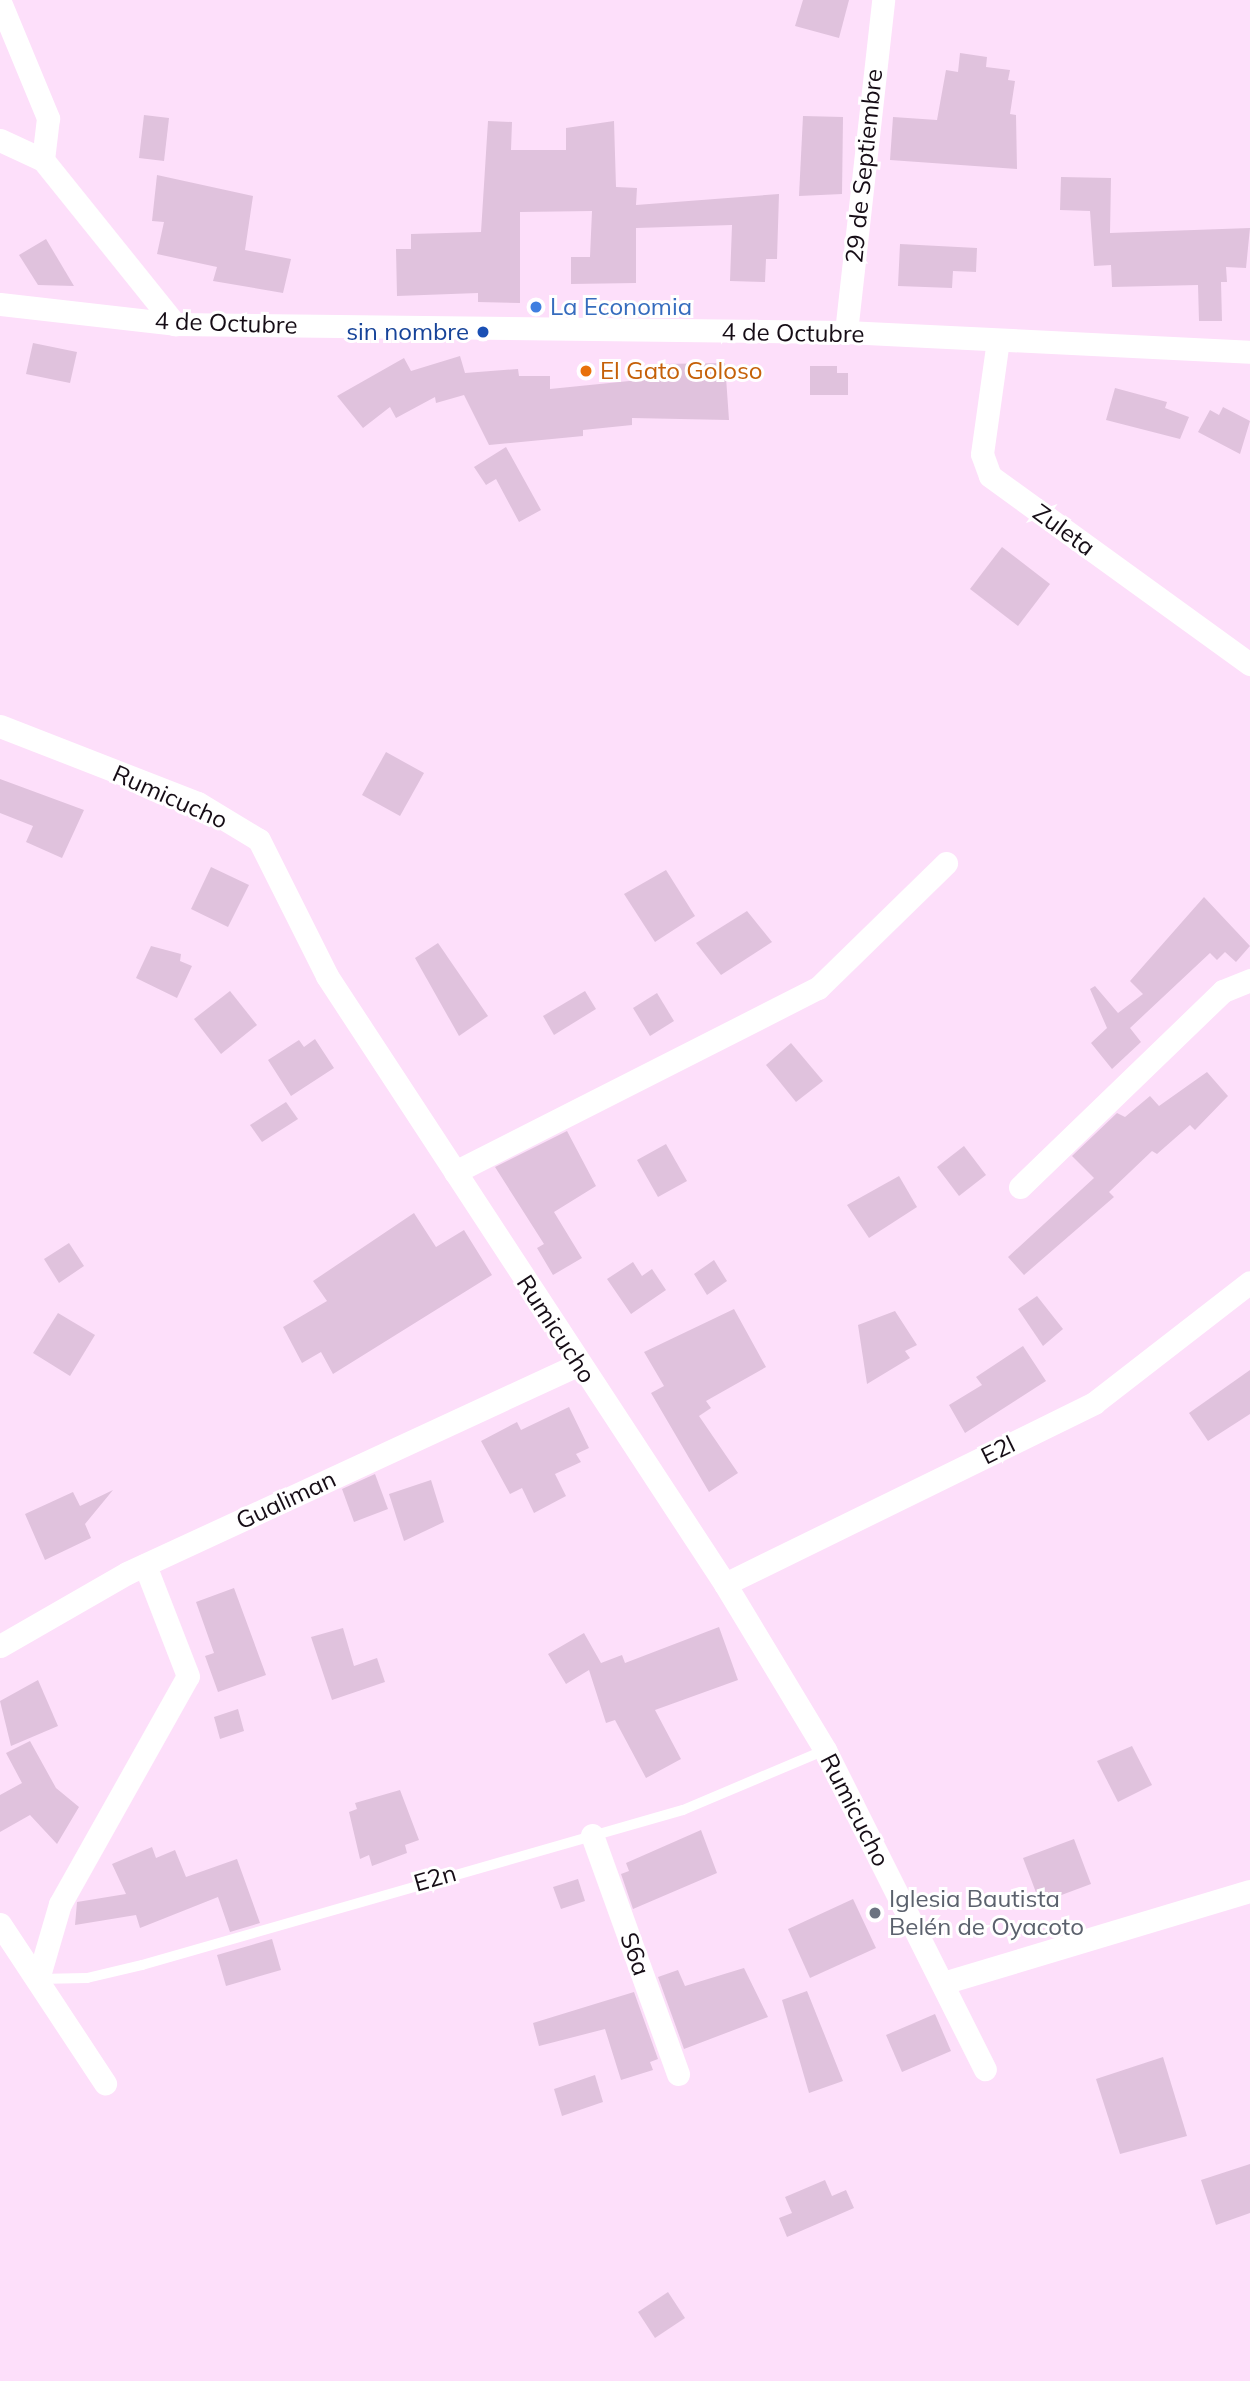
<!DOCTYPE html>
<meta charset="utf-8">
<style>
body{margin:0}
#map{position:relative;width:1250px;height:2381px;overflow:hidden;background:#fddffa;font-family:Mulish,sans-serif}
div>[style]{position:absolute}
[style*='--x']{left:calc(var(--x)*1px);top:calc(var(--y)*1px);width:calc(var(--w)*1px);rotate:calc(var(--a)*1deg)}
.building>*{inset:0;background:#e0c2dd}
.service>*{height:10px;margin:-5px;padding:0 5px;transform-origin:5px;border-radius:5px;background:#fff}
.minor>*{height:23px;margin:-11.5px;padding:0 11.5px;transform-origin:11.5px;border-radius:11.5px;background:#fff}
.dots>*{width:19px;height:19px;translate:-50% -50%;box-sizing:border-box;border:4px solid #fff;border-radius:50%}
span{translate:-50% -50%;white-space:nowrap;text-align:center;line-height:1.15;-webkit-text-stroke:6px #fff;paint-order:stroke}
.street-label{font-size:24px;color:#160d16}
.shop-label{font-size:24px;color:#366cbe}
.left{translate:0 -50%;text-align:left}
.transit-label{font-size:24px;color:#164399}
.right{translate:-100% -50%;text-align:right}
.food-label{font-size:24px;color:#c56008}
.worship-label{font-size:24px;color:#5b616d}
</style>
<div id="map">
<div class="building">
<i style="clip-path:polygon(803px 0,849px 0,839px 38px,795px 26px)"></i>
<i style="clip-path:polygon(960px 53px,987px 57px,986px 67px,1010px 70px,1008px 80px,1015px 81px,1010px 114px,1016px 115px,1017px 169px,890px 160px,893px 117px,937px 120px,946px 70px,958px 72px)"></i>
<i style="clip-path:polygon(144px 115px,169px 118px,164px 161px,139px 158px)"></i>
<i style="clip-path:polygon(803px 116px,843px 117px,842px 194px,799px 196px)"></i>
<i style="clip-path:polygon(488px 121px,512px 122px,511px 150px,566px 150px,566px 128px,614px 121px,616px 187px,637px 188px,636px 205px,779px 194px,777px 259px,766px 259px,765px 282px,730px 281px,732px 225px,636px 228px,636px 283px,571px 284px,571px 257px,590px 257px,592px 211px,520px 212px,520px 303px,478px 302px,478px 293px,397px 296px,396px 249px,411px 249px,411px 234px,481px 232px)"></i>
<i style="clip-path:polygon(157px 175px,253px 196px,245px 250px,291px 259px,283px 293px,213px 281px,217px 267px,157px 254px,164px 222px,152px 221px)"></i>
<i style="clip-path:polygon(1061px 177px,1111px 178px,1110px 233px,1250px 228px,1246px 268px,1226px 267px,1227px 282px,1221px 282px,1222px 321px,1199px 321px,1198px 285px,1112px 287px,1111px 265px,1094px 266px,1090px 211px,1060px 210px)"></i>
<i style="clip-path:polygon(46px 239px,74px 286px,38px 285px,19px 255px)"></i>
<i style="clip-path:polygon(900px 244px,977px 248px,976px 272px,953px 271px,952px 288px,898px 286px)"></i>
<i style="clip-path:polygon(33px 343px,77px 352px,70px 383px,26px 374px)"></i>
<i style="clip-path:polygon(460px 356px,465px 373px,518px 369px,519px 376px,550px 376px,550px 389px,659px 378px,660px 364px,725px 363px,729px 420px,632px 418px,632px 425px,583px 430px,583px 436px,489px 445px,464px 395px,436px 403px,435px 397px,396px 418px,390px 407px,363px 428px,337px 396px,404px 358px,411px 371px)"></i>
<i style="clip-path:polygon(810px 366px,837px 366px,837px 373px,848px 373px,848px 395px,810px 395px)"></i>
<i style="clip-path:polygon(1115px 388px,1167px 402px,1165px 408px,1189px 417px,1180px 439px,1106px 420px)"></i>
<i style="clip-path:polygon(1223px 407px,1250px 421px,1240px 454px,1198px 432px,1210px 410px,1219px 415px)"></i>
<i style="clip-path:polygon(506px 447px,541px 510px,519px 522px,496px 479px,486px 485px,474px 467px)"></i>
<i style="clip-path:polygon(1002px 547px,1050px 584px,1018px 626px,970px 589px)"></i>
<i style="clip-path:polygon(386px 752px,424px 773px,400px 816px,362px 795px)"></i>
<i style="clip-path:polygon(0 779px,84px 810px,62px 858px,26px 842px,33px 826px,0 813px)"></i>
<i style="clip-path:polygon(211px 867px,249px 885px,228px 927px,191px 909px)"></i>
<i style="clip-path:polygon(666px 870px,695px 916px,655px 942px,624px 894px)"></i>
<i style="clip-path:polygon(1204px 897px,1250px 946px,1236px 962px,1225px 952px,1217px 960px,1210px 953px,1130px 1028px,1141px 1042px,1112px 1069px,1091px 1043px,1107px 1028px,1090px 989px,1095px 986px,1118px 1013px,1143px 994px,1130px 981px)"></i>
<i style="clip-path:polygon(747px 911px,772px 942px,721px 975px,696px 943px)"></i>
<i style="clip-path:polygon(438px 943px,488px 1016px,459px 1036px,415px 958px)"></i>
<i style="clip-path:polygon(151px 946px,181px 954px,180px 961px,192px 966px,177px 998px,136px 978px)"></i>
<i style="clip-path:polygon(230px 991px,257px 1025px,221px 1054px,194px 1019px)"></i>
<i style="clip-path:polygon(585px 991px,596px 1009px,554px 1035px,543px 1016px)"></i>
<i style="clip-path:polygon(657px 993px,674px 1021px,650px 1036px,633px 1008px)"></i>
<i style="clip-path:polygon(315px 1039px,334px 1068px,291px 1096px,268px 1060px,299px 1040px,304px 1047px)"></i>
<i style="clip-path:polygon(791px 1043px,823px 1081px,796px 1102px,766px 1065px)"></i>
<i style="clip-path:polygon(1207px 1072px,1228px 1096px,1195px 1130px,1190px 1125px,1157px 1154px,1152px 1151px,1109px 1192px,1114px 1197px,1024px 1275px,1008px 1257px,1094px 1178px,1072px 1156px,1117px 1113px,1125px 1117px,1150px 1096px,1159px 1106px)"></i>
<i style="clip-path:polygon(286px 1102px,298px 1119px,262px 1142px,250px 1125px)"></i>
<i style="clip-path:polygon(567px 1131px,596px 1186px,554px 1212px,582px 1258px,553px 1275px,537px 1248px,544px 1244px,495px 1167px)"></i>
<i style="clip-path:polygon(666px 1144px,687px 1181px,658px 1197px,637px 1160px)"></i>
<i style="clip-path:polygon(964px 1146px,986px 1175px,959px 1196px,937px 1167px)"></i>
<i style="clip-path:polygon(899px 1176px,917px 1207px,869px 1238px,847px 1205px)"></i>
<i style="clip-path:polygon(414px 1213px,436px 1247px,464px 1230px,492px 1275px,333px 1374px,321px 1352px,302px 1363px,283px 1327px,327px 1301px,313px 1281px)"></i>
<i style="clip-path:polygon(69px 1243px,84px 1266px,59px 1283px,44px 1259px)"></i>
<i style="clip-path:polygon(714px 1260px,727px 1281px,707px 1295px,694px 1274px)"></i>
<i style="clip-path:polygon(633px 1262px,642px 1276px,652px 1269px,666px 1290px,631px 1314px,607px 1279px)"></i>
<i style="clip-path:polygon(1037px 1296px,1063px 1329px,1043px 1346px,1018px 1309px)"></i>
<i style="clip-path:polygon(734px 1309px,766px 1367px,706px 1401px,711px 1408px,699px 1416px,738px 1473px,709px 1492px,651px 1393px,664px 1386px,644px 1352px)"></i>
<i style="clip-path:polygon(895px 1311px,917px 1345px,905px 1351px,910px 1358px,867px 1384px,858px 1325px)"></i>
<i style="clip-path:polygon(58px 1313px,95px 1335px,70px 1376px,33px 1353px)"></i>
<i style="clip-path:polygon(1023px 1346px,1046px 1381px,965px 1433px,949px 1405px,982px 1385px,976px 1377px)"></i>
<i style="clip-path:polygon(1250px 1370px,1250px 1414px,1208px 1441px,1189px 1413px)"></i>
<i style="clip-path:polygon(569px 1407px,589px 1448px,576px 1454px,581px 1462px,555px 1474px,566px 1496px,534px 1513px,522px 1488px,510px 1494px,481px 1441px,517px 1422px,521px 1430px)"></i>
<i style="clip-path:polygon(375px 1474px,388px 1509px,354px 1522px,342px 1489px)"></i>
<i style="clip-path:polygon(431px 1480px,444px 1522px,404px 1541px,389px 1494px)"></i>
<i style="clip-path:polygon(113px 1490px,85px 1524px,91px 1538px,45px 1560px,25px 1514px,73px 1492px,80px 1506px)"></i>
<i style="clip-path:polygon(234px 1588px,266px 1675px,218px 1692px,205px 1656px,214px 1653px,196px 1602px)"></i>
<i style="clip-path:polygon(719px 1627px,738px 1680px,655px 1710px,681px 1759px,646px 1778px,615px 1720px,606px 1723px,589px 1670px,566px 1684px,548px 1654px,584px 1633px,601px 1663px,622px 1655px,625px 1663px)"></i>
<i style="clip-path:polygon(343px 1628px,354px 1666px,377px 1658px,385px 1682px,332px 1700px,311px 1637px)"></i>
<i style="clip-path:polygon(38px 1680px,58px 1726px,11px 1746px,0 1701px)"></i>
<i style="clip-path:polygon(238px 1709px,244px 1731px,220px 1739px,214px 1717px)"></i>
<i style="clip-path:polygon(30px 1741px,56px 1788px,79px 1807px,57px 1844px,30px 1815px,0 1832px,0 1795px,22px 1783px,6px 1753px)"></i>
<i style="clip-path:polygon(1132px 1746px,1152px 1785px,1118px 1802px,1097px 1761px)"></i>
<i style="clip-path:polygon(400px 1790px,419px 1840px,405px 1845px,407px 1853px,372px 1866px,369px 1855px,360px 1859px,349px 1812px,357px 1809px,355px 1803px)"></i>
<i style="clip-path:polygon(701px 1830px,717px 1873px,633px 1909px,621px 1874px,629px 1871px,626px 1863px)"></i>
<i style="clip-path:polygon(1074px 1839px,1091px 1884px,1040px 1903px,1023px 1858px)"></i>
<i style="clip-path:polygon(152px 1847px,156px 1858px,175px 1850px,186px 1877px,237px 1859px,260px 1923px,230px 1932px,218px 1897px,140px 1928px,136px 1915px,75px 1925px,77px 1902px,126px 1894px,112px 1864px)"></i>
<i style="clip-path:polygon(578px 1879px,585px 1901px,561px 1909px,553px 1887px)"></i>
<i style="clip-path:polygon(853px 1899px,876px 1948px,810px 1978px,788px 1929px)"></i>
<i style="clip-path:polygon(272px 1939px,281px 1970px,226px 1986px,217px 1955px)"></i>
<i style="clip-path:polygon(744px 1968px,768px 2017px,684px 2049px,658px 1977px,678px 1970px,685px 1986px)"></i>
<i style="clip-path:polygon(807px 1991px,843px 2081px,809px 2093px,782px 2000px)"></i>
<i style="clip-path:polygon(634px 1992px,658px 2059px,650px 2062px,653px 2070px,621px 2080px,605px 2029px,539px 2046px,533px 2023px)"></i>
<i style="clip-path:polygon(935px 2014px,951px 2051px,902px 2072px,886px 2035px)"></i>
<i style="clip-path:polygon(1163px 2057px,1187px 2136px,1120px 2154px,1096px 2079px)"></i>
<i style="clip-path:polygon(595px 2075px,603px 2102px,562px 2116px,554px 2089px)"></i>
<i style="clip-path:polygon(1250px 2164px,1250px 2213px,1216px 2225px,1201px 2180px)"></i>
<i style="clip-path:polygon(825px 2180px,832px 2196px,846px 2190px,854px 2208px,787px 2237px,779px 2218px,792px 2213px,785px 2197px)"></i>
<i style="clip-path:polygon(668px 2292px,685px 2318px,655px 2338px,638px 2312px)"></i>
</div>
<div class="service">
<i style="--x:38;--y:1979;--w:49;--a:-1.2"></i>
<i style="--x:87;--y:1978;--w:57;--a:-13.3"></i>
<i style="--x:142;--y:1965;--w:563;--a:-15.99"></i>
<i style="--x:683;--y:1810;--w:154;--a:-22.9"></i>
</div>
<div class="minor">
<i style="--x:0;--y:2;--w:126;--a:67.5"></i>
<i style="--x:48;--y:118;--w:42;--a:96.8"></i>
<i style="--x:43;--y:160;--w:211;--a:51.2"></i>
<i style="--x:0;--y:140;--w:47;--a:24.9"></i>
<i style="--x:0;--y:304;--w:176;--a:6.5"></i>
<i style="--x:175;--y:324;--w:671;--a:0.68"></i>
<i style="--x:846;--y:332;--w:404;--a:2.8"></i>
<i style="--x:846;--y:332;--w:334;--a:-83.6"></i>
<i style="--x:998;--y:340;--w:115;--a:98"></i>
<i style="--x:982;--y:454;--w:23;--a:70"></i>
<i style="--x:990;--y:476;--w:321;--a:35.9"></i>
<i style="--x:0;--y:726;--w:212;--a:21.3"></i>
<i style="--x:198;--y:803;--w:71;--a:31.2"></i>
<i style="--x:259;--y:840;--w:152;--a:63.4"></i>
<i style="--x:327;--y:976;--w:727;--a:56.79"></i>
<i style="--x:725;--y:1584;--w:194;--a:58.9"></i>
<i style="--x:825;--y:1750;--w:357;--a:63.4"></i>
<i style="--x:455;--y:1172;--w:407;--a:-26.9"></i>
<i style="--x:818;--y:988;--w:179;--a:-44.3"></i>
<i style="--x:1020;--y:1187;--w:282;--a:-44"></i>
<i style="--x:1223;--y:991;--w:29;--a:-22"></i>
<i style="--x:725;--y:1584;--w:411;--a:-26.1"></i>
<i style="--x:1094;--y:1403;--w:197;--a:-37.8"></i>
<i style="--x:0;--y:1646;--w:146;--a:-29.9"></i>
<i style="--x:127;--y:1573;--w:497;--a:-24.8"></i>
<i style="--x:592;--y:1835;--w:254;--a:70.2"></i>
<i style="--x:0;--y:1924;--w:191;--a:56.6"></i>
<i style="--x:38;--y:1979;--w:78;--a:-73.7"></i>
<i style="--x:60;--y:1904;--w:261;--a:-60.7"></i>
<i style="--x:188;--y:1676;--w:119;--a:-111.2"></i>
<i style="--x:943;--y:1983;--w:320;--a:-16.7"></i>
</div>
<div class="dots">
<i style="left:536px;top:307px;background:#3f7fe0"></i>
<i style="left:483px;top:332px;background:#1a4fb4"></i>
<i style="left:586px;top:371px;background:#e8710a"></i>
<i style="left:875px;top:1913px;background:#6b7280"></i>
</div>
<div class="street-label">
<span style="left:864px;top:166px;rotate:-84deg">29 de Septiembre</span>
<span style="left:226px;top:323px;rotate:2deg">4 de Octubre</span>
<span style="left:793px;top:333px;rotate:1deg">4 de Octubre</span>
<span style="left:1064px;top:530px;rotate:36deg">Zuleta</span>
<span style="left:170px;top:797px;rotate:24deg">Rumicucho</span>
<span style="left:556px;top:1329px;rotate:57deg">Rumicucho</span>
<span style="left:998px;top:1450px;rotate:-26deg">E2l</span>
<span style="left:286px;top:1500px;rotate:-25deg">Gualiman</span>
<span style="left:855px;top:1810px;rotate:63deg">Rumicucho</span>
<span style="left:435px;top:1878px;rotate:-16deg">E2n</span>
<span style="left:635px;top:1954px;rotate:70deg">S6a</span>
</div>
<div class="shop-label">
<span class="left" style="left:550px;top:307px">La Economia</span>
</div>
<div class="transit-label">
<span class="right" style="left:469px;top:332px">sin nombre</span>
</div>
<div class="food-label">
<span class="left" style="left:600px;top:371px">El Gato Goloso</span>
</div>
<div class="worship-label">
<span class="left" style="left:889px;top:1913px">Iglesia Bautista<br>Belén de Oyacoto</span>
</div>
</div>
